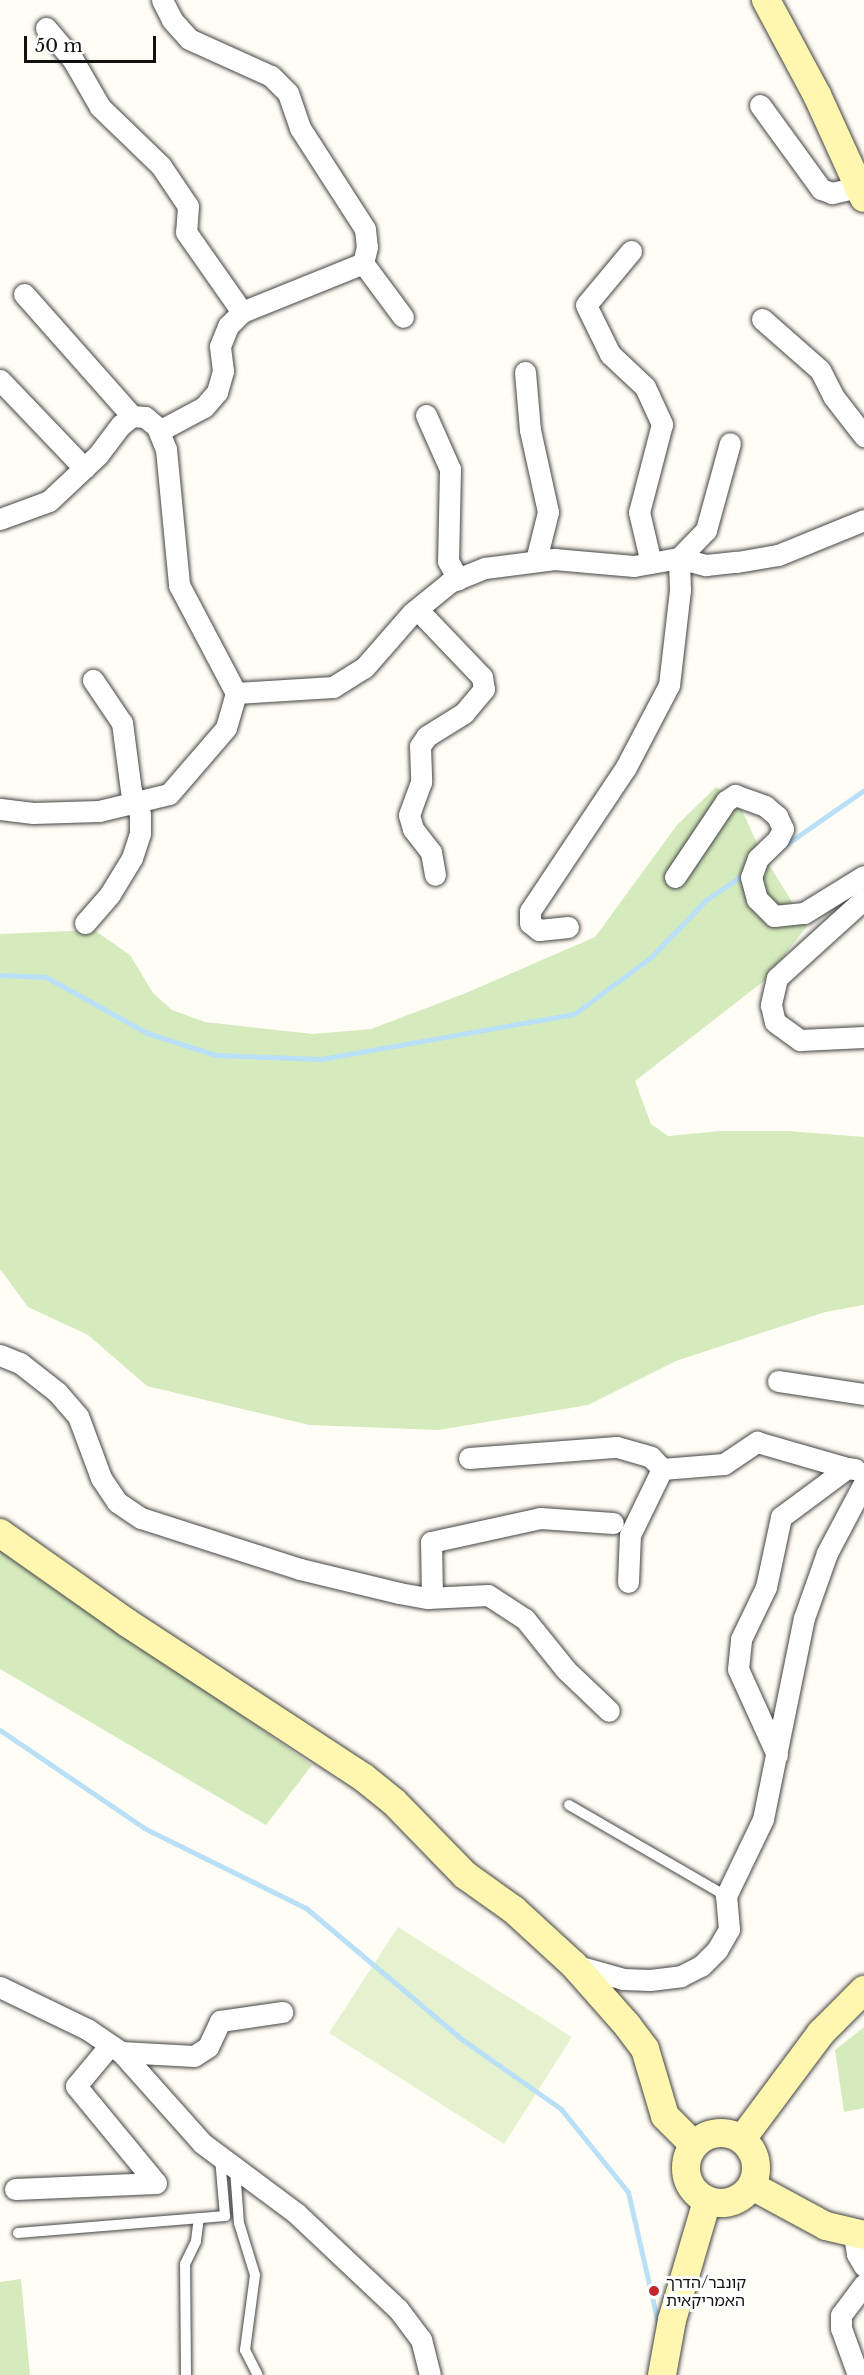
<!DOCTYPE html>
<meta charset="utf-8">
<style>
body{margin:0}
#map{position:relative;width:864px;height:2375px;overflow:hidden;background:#fffdf5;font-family:"Libre Baskerville","Noto Sans Hebrew",serif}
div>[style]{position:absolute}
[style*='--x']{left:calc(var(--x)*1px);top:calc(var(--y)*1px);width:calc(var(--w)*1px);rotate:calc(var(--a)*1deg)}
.green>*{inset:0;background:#d5ebbd}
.pitch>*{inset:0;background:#e6f2cf}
.stream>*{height:5px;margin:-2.5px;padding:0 2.5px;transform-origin:2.5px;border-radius:2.5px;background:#b9e0f7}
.roads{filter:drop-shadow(0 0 2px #444) drop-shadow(0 0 2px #444)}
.lane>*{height:10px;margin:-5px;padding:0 5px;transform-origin:5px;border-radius:5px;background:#fff}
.street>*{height:21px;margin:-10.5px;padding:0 10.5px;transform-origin:10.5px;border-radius:10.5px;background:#fff}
.secondary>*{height:28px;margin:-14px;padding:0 14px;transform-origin:14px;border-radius:14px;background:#fff6b0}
.secondary>.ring{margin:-14px;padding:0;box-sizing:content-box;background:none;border:28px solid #fff6b0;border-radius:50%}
.dots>*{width:16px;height:16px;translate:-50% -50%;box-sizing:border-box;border:3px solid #fff;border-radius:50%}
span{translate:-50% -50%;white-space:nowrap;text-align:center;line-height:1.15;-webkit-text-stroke:6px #fff;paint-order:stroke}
.poi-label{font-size:16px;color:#111}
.left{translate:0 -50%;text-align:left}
.scale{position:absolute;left:24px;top:36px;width:132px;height:27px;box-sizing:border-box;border:3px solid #111;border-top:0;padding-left:8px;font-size:18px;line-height:21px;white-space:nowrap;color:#111;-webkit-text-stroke:4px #fff;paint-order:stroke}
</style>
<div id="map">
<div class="green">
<i style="clip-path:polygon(716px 787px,738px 801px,760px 850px,807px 926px,764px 981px,635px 1081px,651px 1124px,668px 1136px,721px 1131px,789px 1131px,864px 1137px,864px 1305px,825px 1312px,676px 1361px,588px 1405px,439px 1430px,309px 1425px,147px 1386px,88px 1335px,28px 1307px,0 1269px,0 934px,94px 930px,130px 955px,153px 993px,172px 1010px,205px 1022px,313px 1034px,371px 1029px,466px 993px,595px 937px,677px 825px)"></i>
<i style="clip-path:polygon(0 1547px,312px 1765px,266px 1825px,0 1669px)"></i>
<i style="clip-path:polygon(864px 2027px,864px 2108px,844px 2112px,835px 2050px)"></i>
<i style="clip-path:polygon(21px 2279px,30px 2375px,0 2375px,0 2282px)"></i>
</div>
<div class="pitch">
<i style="clip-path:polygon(398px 1927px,572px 2037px,504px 2144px,329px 2033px)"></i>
</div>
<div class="stream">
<i style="--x:781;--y:848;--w:101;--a:-34.9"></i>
<i style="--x:0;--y:975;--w:46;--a:2.5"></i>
<i style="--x:46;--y:977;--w:115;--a:29"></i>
<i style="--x:147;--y:1033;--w:72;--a:17.7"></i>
<i style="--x:216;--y:1055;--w:105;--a:2.2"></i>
<i style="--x:321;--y:1059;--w:257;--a:-10.1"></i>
<i style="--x:574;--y:1014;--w:96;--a:-36.5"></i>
<i style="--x:651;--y:957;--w:79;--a:-46"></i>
<i style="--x:706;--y:900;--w:50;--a:-34.3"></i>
<i style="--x:0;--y:1730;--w:174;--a:34.2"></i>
<i style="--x:144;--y:1828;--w:181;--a:26.3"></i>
<i style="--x:306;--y:1908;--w:205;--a:40.1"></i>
<i style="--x:463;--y:2040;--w:120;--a:35.1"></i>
<i style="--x:561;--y:2109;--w:107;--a:51.1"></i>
<i style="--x:628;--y:2192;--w:139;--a:77.1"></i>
</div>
<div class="roads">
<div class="lane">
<i style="--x:569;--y:1805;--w:181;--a:30.1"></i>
<i style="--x:235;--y:2169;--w:54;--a:85.8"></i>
<i style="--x:239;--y:2223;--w:54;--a:72.9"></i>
<i style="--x:255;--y:2275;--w:76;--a:97.6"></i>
<i style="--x:245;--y:2350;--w:28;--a:63"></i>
<i style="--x:18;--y:2233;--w:208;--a:-4.7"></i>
<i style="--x:225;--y:2216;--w:58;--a:-94.9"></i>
<i style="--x:186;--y:2375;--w:111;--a:-90.5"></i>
<i style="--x:185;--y:2264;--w:25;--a:-64"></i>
<i style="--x:196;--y:2241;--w:23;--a:-83"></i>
</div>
<div class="street">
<i style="--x:162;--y:0;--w:22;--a:63"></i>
<i style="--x:172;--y:20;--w:25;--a:48"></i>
<i style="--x:189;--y:39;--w:90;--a:24.3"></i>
<i style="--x:271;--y:76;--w:24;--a:45"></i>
<i style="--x:288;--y:93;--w:37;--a:71"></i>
<i style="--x:300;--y:128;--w:120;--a:57.2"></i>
<i style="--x:365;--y:229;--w:18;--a:84"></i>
<i style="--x:367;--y:247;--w:16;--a:104"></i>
<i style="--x:46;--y:28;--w:42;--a:49.8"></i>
<i style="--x:73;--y:60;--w:54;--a:60.1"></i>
<i style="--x:100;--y:107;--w:85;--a:44"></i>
<i style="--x:161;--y:166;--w:48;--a:56"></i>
<i style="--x:188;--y:206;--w:26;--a:94"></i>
<i style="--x:186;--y:232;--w:98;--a:55"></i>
<i style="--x:760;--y:105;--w:104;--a:54"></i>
<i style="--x:821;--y:189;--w:12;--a:20"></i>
<i style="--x:832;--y:193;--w:28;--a:-13"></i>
<i style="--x:631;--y:251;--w:70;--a:129.8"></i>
<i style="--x:586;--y:305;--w:55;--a:63.9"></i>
<i style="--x:610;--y:354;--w:48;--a:43.3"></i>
<i style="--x:645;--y:387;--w:41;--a:65.3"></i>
<i style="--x:662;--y:424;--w:91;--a:104.6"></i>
<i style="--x:639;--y:512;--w:52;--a:76.8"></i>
<i style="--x:24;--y:294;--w:163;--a:48.5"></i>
<i style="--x:762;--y:319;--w:77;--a:41.3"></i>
<i style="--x:820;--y:370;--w:29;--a:63"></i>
<i style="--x:833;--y:396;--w:51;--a:52.2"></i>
<i style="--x:525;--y:372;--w:58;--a:85.1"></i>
<i style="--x:530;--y:430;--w:84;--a:77.6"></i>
<i style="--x:548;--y:512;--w:49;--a:104"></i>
<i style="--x:0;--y:380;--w:122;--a:46.3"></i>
<i style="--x:426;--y:415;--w:59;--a:66"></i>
<i style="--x:450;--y:469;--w:92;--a:91.2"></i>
<i style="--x:448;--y:561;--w:21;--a:61"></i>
<i style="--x:159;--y:431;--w:51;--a:-28.1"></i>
<i style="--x:204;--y:407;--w:20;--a:-49"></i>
<i style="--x:217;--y:392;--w:22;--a:-74"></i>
<i style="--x:223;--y:371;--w:25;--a:-97"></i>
<i style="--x:220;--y:346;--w:22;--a:-68"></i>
<i style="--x:228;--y:326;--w:20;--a:-45"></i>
<i style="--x:242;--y:312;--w:131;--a:-22"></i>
<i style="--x:363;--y:263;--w:67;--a:53.5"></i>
<i style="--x:0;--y:519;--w:52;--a:-20.2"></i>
<i style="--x:49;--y:501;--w:67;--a:-43.2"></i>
<i style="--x:98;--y:455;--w:38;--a:-53"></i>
<i style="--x:121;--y:425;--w:14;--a:-39"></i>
<i style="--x:132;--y:416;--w:13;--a:4"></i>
<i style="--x:145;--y:417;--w:16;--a:40"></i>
<i style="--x:157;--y:427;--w:24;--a:68"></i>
<i style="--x:166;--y:449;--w:137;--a:84.5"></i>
<i style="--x:179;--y:585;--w:122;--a:62.2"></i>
<i style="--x:236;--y:693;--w:36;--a:106"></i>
<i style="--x:226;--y:728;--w:87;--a:130.8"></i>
<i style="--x:169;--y:794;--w:72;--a:166.3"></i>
<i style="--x:99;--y:811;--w:66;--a:178.3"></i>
<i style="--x:33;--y:813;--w:33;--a:-173"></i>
<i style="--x:417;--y:609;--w:94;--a:46.3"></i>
<i style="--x:482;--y:677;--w:12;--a:81"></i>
<i style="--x:484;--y:689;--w:31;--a:130"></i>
<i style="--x:464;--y:713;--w:44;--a:148.1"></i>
<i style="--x:427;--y:736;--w:12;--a:125"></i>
<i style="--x:420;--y:746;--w:36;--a:88"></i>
<i style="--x:421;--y:782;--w:35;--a:110"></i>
<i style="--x:409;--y:815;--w:15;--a:74"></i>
<i style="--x:413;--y:829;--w:29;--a:52"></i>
<i style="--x:431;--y:852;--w:23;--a:80"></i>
<i style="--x:236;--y:693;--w:97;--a:-3.5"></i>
<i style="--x:333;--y:687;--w:36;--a:-32"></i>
<i style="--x:364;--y:668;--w:73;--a:-48.9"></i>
<i style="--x:412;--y:613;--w:49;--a:-39.2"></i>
<i style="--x:450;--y:582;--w:38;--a:-22"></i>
<i style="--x:485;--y:568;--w:70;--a:-7.4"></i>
<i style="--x:554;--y:559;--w:80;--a:5"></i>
<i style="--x:634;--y:566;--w:46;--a:-10.1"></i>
<i style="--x:679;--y:558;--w:28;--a:15"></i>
<i style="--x:706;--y:565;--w:31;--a:-6"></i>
<i style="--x:737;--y:562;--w:42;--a:-9.7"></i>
<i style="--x:778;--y:555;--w:93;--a:-22.1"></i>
<i style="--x:675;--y:877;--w:92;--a:-56.1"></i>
<i style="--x:726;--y:801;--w:11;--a:-34"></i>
<i style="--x:735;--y:795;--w:32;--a:20"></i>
<i style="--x:765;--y:806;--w:16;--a:40"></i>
<i style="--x:777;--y:816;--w:14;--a:65"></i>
<i style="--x:783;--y:829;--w:11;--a:117"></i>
<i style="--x:778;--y:839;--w:28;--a:136"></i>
<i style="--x:758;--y:858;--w:20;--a:110"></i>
<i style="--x:751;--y:877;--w:23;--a:75"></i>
<i style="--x:757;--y:899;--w:24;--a:45"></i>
<i style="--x:774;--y:916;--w:30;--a:-6"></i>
<i style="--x:804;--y:913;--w:70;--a:-31.7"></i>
<i style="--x:864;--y:899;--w:118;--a:137.8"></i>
<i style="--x:777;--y:978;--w:28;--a:103"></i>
<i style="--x:771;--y:1005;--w:17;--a:77"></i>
<i style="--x:775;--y:1022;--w:31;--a:36"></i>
<i style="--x:800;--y:1040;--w:64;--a:-2.7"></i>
<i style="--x:85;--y:923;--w:38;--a:-49"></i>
<i style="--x:110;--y:894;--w:42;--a:-58.6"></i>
<i style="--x:132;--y:858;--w:26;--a:-72"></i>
<i style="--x:140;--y:833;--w:19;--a:-90"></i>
<i style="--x:140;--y:814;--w:25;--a:-111"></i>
<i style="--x:131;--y:791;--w:69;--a:-97.5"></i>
<i style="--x:122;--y:723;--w:52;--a:-124"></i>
<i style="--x:568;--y:927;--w:29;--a:174"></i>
<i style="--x:539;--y:930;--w:11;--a:-142"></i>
<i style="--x:530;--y:923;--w:12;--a:-90"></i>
<i style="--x:530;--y:911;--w:173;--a:-56.3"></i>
<i style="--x:626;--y:767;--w:93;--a:-62.3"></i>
<i style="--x:669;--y:685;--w:96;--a:-83.4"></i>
<i style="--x:680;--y:590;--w:32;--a:-92"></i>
<i style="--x:679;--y:558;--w:39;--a:-46"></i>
<i style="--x:706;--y:530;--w:90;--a:-74.6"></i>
<i style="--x:0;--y:1355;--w:22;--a:22"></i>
<i style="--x:20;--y:1363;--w:47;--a:38.1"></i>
<i style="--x:57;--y:1392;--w:32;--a:49"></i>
<i style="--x:78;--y:1416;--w:66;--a:69.6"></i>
<i style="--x:101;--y:1478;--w:29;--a:56"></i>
<i style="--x:117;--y:1502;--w:29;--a:34"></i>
<i style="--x:141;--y:1518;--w:167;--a:17.8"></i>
<i style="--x:300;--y:1569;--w:102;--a:13.6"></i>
<i style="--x:399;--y:1593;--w:29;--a:10"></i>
<i style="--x:428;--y:1598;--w:60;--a:-2.9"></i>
<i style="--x:488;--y:1595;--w:44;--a:33"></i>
<i style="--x:525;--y:1619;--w:65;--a:51.2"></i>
<i style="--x:566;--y:1670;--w:59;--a:43.6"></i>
<i style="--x:778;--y:1381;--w:87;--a:8.6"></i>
<i style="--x:469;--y:1458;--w:148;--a:-4.3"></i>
<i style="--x:617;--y:1447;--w:35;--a:16"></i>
<i style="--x:651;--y:1457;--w:16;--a:47"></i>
<i style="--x:662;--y:1469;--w:62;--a:-4.6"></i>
<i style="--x:724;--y:1464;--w:40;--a:-34"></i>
<i style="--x:757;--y:1442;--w:94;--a:16.1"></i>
<i style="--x:628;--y:1582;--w:47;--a:-87.6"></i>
<i style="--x:630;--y:1535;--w:73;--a:-64.1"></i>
<i style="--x:432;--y:1597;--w:55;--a:-91"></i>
<i style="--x:431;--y:1542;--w:112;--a:-12.4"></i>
<i style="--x:540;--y:1518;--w:73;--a:3.9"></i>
<i style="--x:777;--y:1755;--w:94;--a:-114.4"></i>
<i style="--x:738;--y:1669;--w:30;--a:-84"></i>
<i style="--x:741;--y:1639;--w:58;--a:-64.3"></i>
<i style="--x:766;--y:1587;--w:72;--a:-77.9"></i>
<i style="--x:781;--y:1517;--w:82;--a:-36.6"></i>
<i style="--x:847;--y:1468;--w:8;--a:7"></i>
<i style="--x:574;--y:1965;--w:51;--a:15.9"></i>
<i style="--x:623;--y:1979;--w:27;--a:2"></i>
<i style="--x:650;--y:1980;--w:31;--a:-7"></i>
<i style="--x:681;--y:1976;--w:22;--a:-27"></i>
<i style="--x:701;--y:1966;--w:23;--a:-45"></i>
<i style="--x:717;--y:1950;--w:24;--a:-60"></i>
<i style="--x:729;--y:1929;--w:33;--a:-95"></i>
<i style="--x:726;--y:1896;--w:85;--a:-64.3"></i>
<i style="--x:763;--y:1819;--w:205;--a:-78.5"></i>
<i style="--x:804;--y:1618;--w:69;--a:-70.5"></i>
<i style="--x:827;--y:1553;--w:79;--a:-62.1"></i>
<i style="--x:0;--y:1987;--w:97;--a:25.8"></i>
<i style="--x:87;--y:2029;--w:41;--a:34.1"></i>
<i style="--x:121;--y:2052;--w:122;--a:48.3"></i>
<i style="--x:202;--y:2143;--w:117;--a:36.7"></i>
<i style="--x:296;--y:2213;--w:140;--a:43.3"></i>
<i style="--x:398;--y:2309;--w:38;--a:53"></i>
<i style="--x:421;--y:2339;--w:37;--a:76"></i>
<i style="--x:121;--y:2052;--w:73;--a:3.1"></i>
<i style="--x:194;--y:2056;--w:17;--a:-33"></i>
<i style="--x:208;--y:2047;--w:29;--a:-65"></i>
<i style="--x:220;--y:2021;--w:63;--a:-8.3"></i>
<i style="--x:15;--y:2189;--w:141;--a:-2.4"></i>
<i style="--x:156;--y:2183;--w:126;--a:-129.5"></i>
<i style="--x:76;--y:2086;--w:53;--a:-50.3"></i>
<i style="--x:854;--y:2235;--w:19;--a:81"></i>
<i style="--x:857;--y:2254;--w:14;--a:60"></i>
<i style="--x:858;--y:2375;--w:50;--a:-109.9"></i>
<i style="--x:841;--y:2328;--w:13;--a:-90"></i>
<i style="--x:841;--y:2315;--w:38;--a:-53"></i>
</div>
<div class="secondary">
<i style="--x:766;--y:0;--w:108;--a:61.8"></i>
<i style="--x:817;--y:95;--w:113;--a:65.5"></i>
<i style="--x:0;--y:1533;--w:154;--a:35.2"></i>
<i style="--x:126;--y:1622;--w:283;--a:33.2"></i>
<i style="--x:363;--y:1777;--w:40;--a:39"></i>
<i style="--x:394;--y:1802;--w:102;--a:45.8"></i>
<i style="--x:465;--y:1875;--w:60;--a:35.5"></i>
<i style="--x:514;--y:1910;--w:81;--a:42.5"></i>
<i style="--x:574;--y:1965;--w:80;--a:48.5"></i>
<i style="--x:627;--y:2025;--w:30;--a:53"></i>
<i style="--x:645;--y:2049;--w:70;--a:73.4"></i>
<i style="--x:665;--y:2116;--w:41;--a:45"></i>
<i class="ring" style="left:686px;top:2133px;width:42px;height:42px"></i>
<i style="--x:742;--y:2139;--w:132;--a:-53.3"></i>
<i style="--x:821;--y:2033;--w:61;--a:-45"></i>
<i style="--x:752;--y:2186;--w:84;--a:28.4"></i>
<i style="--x:826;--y:2226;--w:39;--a:13"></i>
<i style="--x:662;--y:2375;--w:56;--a:-79.7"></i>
<i style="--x:672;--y:2320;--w:124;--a:-73.6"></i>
</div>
</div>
<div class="dots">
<i style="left:654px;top:2291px;background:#c4262e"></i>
</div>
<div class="poi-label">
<span class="left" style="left:666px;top:2291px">קונבר/הדרך<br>האמריקאית</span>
</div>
<div class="scale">50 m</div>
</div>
